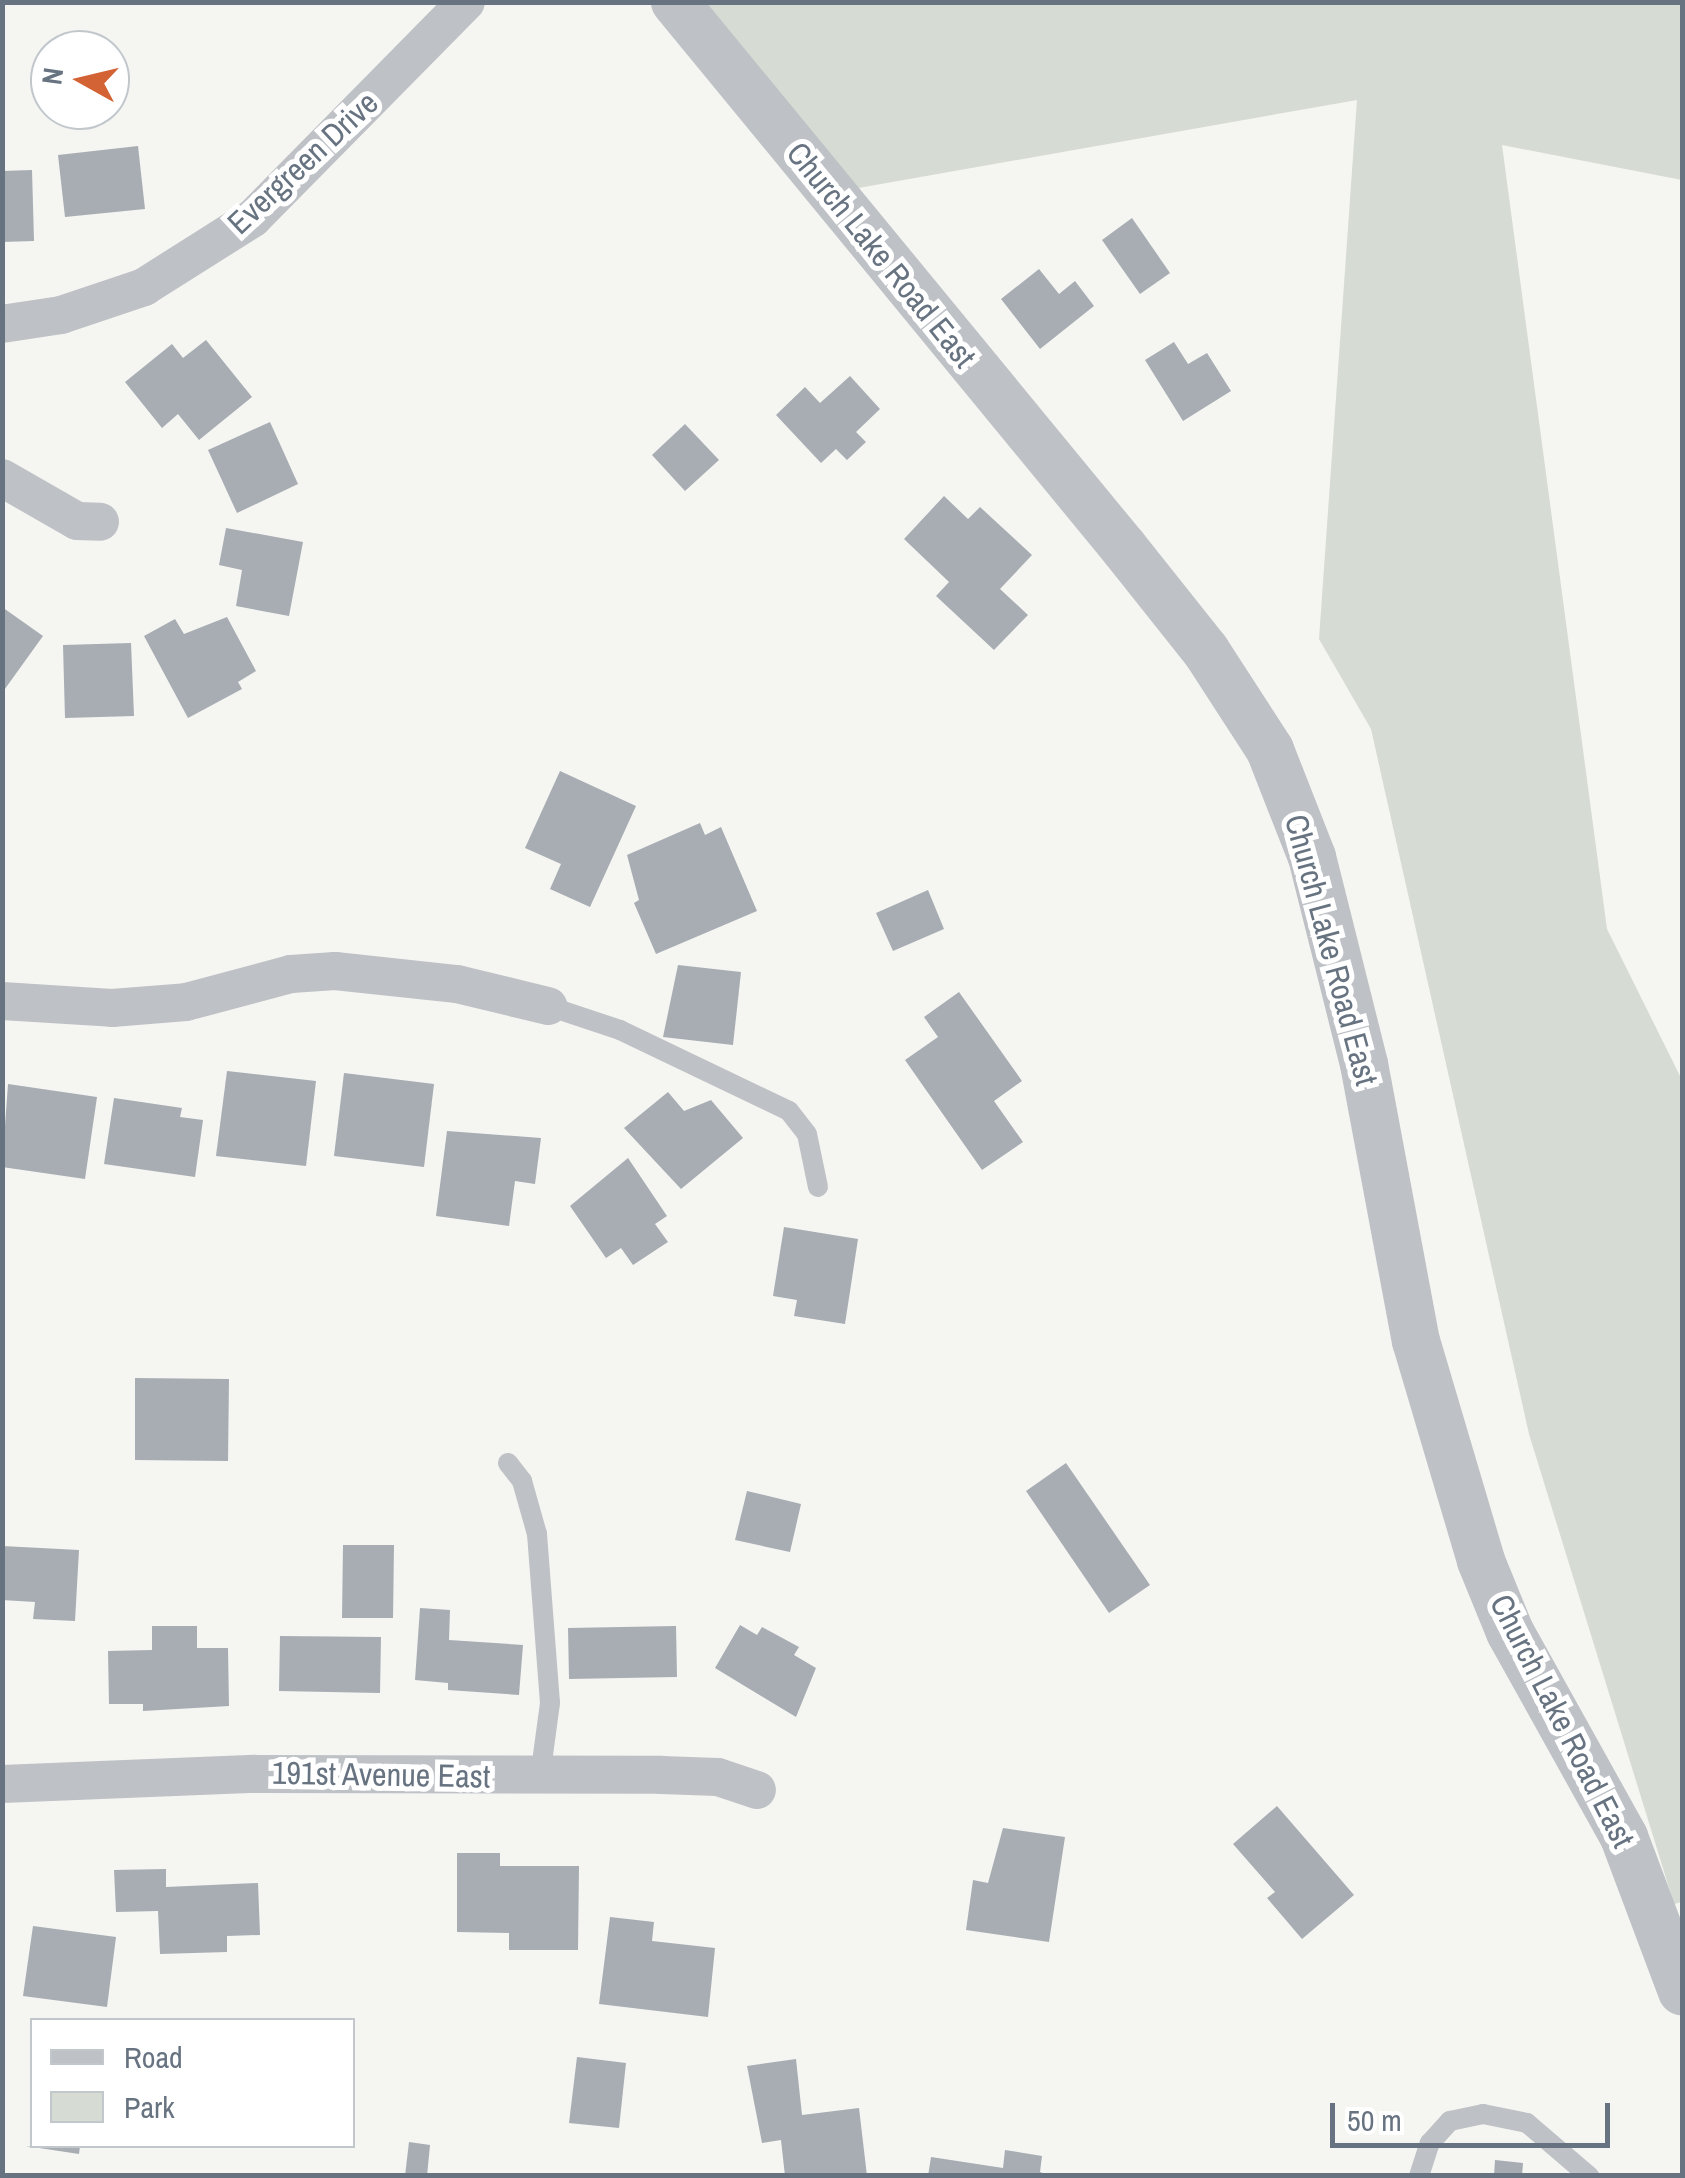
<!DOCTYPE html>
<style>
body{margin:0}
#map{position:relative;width:1685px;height:2178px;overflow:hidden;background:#f5f5f2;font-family:"Archivo Narrow",sans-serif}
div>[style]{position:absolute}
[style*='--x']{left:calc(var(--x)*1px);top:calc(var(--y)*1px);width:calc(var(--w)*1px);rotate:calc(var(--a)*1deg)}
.green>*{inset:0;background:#d6dbd3}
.building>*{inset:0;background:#a7adb3}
.service>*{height:20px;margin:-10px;padding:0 10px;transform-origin:10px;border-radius:10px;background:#bec1c5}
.minor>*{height:38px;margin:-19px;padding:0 19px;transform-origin:19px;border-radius:19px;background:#bec1c5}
.tertiary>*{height:48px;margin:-24px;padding:0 24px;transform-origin:24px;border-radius:24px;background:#bec1c5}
span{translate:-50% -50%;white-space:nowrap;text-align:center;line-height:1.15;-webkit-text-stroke:10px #fff;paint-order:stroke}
.street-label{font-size:32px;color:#677380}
.frame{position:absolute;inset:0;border:5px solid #677380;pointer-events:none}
.legend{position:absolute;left:30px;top:2018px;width:325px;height:130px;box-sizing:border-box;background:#fff;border:2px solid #c2c7cc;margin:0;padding:12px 18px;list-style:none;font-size:30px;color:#677380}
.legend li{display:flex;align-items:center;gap:20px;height:50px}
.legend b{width:50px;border:2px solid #c2c7cc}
.north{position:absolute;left:30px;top:30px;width:100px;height:100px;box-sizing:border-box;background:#fff;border:2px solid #c2c7cc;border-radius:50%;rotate:278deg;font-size:28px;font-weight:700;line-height:40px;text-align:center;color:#677380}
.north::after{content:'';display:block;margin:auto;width:35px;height:45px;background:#d36234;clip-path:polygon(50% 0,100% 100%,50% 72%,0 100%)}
.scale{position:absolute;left:1330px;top:2103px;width:280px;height:45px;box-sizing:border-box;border:5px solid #677380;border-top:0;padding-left:12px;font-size:30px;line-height:35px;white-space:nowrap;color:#677380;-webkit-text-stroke:8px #fff;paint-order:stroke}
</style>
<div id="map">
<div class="green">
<i style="clip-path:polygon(675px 3px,1682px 3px,1682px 180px,1502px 145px,1607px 929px,1682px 1080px,1682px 1902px,1674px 1904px,1529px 1434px,1371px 729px,1319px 639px,1357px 100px,830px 193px)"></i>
</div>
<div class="building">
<i style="clip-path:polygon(138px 146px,145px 209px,65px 217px,58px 155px)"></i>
<i style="clip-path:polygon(32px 170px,34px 241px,2px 242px,2px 171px)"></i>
<i style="clip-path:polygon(1132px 218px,1170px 273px,1140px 294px,1102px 240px)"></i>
<i style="clip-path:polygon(1039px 269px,1059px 294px,1075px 281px,1094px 306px,1040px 349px,1001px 299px)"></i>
<i style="clip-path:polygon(206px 340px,252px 397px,199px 440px,178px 414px,162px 428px,125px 382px,172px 344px,183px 358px)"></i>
<i style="clip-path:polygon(1174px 342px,1188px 364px,1207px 353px,1231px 391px,1183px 421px,1145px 360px)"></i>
<i style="clip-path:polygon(850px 376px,880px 409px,856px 432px,866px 442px,847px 460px,836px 449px,821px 463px,776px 415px,805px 387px,820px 403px)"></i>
<i style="clip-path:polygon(270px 422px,298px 484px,237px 513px,208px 450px)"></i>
<i style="clip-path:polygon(685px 424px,719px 460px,685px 491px,652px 455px)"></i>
<i style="clip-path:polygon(944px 496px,968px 519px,980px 507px,1032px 555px,1000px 589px,1028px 615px,994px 650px,936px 596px,949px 582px,904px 539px)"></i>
<i style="clip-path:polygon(226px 528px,303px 542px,289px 616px,236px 606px,242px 570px,219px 565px)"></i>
<i style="clip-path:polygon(2px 607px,43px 636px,2px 693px)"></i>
<i style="clip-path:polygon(227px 617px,256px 671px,238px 682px,242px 689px,188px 718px,144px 636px,175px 619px,184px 634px)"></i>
<i style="clip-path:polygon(131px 643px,134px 716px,65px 718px,63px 645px)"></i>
<i style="clip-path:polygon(560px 771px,636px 806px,590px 907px,550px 889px,561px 864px,525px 848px)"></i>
<i style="clip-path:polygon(700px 823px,705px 835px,721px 827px,757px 911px,656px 954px,634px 903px,639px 900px,627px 855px)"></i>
<i style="clip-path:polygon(928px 890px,944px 929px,893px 951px,876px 913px)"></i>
<i style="clip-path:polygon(678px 965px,741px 972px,733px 1045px,663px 1037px)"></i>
<i style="clip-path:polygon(959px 992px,1022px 1081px,994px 1101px,1023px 1142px,982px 1170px,905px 1060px,938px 1037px,924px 1017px)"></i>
<i style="clip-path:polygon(227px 1071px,316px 1081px,306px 1166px,216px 1156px)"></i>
<i style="clip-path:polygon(344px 1073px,434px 1084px,424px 1167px,334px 1156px)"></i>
<i style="clip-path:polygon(8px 1084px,97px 1097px,85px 1179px,2px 1167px)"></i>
<i style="clip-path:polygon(668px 1092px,684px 1111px,711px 1100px,743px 1138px,681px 1189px,624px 1128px)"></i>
<i style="clip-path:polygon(114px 1098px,182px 1108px,180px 1117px,203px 1120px,195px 1177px,104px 1164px)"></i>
<i style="clip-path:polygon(447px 1131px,541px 1138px,535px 1184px,515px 1181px,509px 1226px,436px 1216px)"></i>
<i style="clip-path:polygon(628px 1158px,667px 1216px,655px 1224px,668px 1242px,633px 1265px,621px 1248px,606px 1258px,570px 1206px)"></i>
<i style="clip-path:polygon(784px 1227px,858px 1239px,845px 1324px,794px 1316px,797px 1300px,773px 1296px)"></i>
<i style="clip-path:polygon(135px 1378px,229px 1379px,228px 1461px,135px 1460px)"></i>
<i style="clip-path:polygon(1066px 1463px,1150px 1585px,1109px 1613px,1026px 1491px)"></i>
<i style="clip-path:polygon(747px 1491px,801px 1504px,790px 1552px,735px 1540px)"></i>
<i style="clip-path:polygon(343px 1545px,394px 1545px,393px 1618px,342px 1618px)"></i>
<i style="clip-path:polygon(2px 1546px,79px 1550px,75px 1621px,33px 1619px,35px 1602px,2px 1600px)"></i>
<i style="clip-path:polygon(420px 1608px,450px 1610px,449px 1640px,523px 1645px,519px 1695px,448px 1690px,448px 1683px,415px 1680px)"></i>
<i style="clip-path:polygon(740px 1625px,757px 1635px,762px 1627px,799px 1647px,794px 1655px,816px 1668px,796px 1717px,715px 1668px)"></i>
<i style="clip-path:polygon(152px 1626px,197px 1626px,197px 1648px,228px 1648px,229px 1706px,143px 1711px,143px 1704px,109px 1704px,108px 1651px,152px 1650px)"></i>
<i style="clip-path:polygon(676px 1626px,677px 1677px,569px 1679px,568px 1628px)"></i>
<i style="clip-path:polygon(280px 1636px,381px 1637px,380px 1693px,279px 1691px)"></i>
<i style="clip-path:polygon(1277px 1806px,1354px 1895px,1302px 1939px,1267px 1898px,1275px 1892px,1233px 1844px)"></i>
<i style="clip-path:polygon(1003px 1828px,1065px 1837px,1049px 1942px,966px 1930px,973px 1880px,988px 1883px)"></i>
<i style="clip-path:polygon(457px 1853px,500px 1853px,500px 1866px,579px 1866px,578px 1950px,509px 1950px,509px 1933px,457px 1932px)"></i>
<i style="clip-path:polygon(166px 1869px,166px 1887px,258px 1883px,260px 1935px,227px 1936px,227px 1952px,160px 1954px,158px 1911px,116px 1912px,114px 1870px)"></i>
<i style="clip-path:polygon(610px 1917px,654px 1922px,652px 1941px,715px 1948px,708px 2017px,599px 2004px)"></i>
<i style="clip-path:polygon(33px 1926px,116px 1937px,107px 2007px,23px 1996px)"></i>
<i style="clip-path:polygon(577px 2057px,626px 2063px,619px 2128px,569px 2123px)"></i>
<i style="clip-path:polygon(796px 2059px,802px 2115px,859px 2108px,867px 2176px,785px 2176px,781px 2140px,762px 2143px,747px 2066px)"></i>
<i style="clip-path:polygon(409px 2142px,430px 2145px,427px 2176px,405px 2176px)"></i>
<i style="clip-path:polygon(26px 2146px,80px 2146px,79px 2154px)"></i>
<i style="clip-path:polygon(1005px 2150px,1042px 2156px,1040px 2172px,1050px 2176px,928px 2176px,931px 2157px,1003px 2168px)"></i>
<i style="clip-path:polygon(1495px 2160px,1523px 2163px,1522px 2176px,1494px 2176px)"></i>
</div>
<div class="service">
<i style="--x:548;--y:1006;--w:76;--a:18.4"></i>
<i style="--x:620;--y:1030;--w:187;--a:25.6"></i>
<i style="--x:789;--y:1111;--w:29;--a:52"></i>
<i style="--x:807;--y:1134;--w:54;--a:78.3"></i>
<i style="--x:508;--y:1463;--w:23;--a:52"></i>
<i style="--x:522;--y:1481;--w:55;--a:74.2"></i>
<i style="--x:537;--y:1534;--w:169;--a:85.6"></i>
<i style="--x:550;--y:1703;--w:75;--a:97.7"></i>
<i style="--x:1419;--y:2176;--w:35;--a:-72"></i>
<i style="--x:1430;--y:2143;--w:30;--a:-48"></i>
<i style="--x:1450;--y:2121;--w:34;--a:-12"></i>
<i style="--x:1483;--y:2114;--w:45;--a:11.6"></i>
<i style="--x:1527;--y:2123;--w:82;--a:40.5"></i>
</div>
<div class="minor">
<i style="--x:2;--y:324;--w:60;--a:-8.7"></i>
<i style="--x:61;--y:315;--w:88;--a:-18.6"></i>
<i style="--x:144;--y:287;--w:129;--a:-32.3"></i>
<i style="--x:253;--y:218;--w:303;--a:-45.4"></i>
<i style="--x:2;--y:478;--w:86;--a:29.8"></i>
<i style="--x:77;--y:521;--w:23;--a:2"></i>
<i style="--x:2;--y:1001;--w:110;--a:3.6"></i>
<i style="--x:112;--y:1008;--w:74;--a:-4.6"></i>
<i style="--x:186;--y:1002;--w:109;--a:-14.9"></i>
<i style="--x:291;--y:974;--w:44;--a:-3.9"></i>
<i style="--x:335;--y:971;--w:123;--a:6.1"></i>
<i style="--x:457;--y:984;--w:94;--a:13.6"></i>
<i style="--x:2;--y:1784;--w:253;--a:-2.3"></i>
<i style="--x:255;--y:1774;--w:406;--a:0.1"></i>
<i style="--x:661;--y:1775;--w:57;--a:2"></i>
<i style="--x:718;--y:1777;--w:41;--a:18.4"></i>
</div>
<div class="tertiary">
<i style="--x:675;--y:2;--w:707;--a:50.57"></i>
<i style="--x:1124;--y:548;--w:132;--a:51.5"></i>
<i style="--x:1206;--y:651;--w:118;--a:57.1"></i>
<i style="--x:1270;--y:750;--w:115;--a:68.6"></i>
<i style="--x:1312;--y:857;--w:213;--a:75.9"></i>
<i style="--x:1364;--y:1064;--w:282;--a:79.4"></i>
<i style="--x:1416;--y:1341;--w:229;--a:73.5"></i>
<i style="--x:1481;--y:1561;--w:77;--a:67.8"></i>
<i style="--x:1510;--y:1632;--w:235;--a:60.9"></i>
<i style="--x:1624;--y:1837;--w:165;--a:69.4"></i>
</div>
<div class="street-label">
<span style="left:303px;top:163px;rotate:-43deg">Evergreen Drive</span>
<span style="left:881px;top:255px;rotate:51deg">Church Lake Road East</span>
<span style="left:1331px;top:950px;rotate:75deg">Church Lake Road East</span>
<span style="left:1562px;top:1721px;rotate:63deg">Church Lake Road East</span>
<span style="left:381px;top:1775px;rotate:1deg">191st Avenue East</span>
</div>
<div class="frame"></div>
<ul class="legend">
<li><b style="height:12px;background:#bec1c5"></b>Road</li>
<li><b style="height:28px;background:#d6dbd3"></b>Park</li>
</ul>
<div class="north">N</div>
<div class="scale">50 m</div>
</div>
